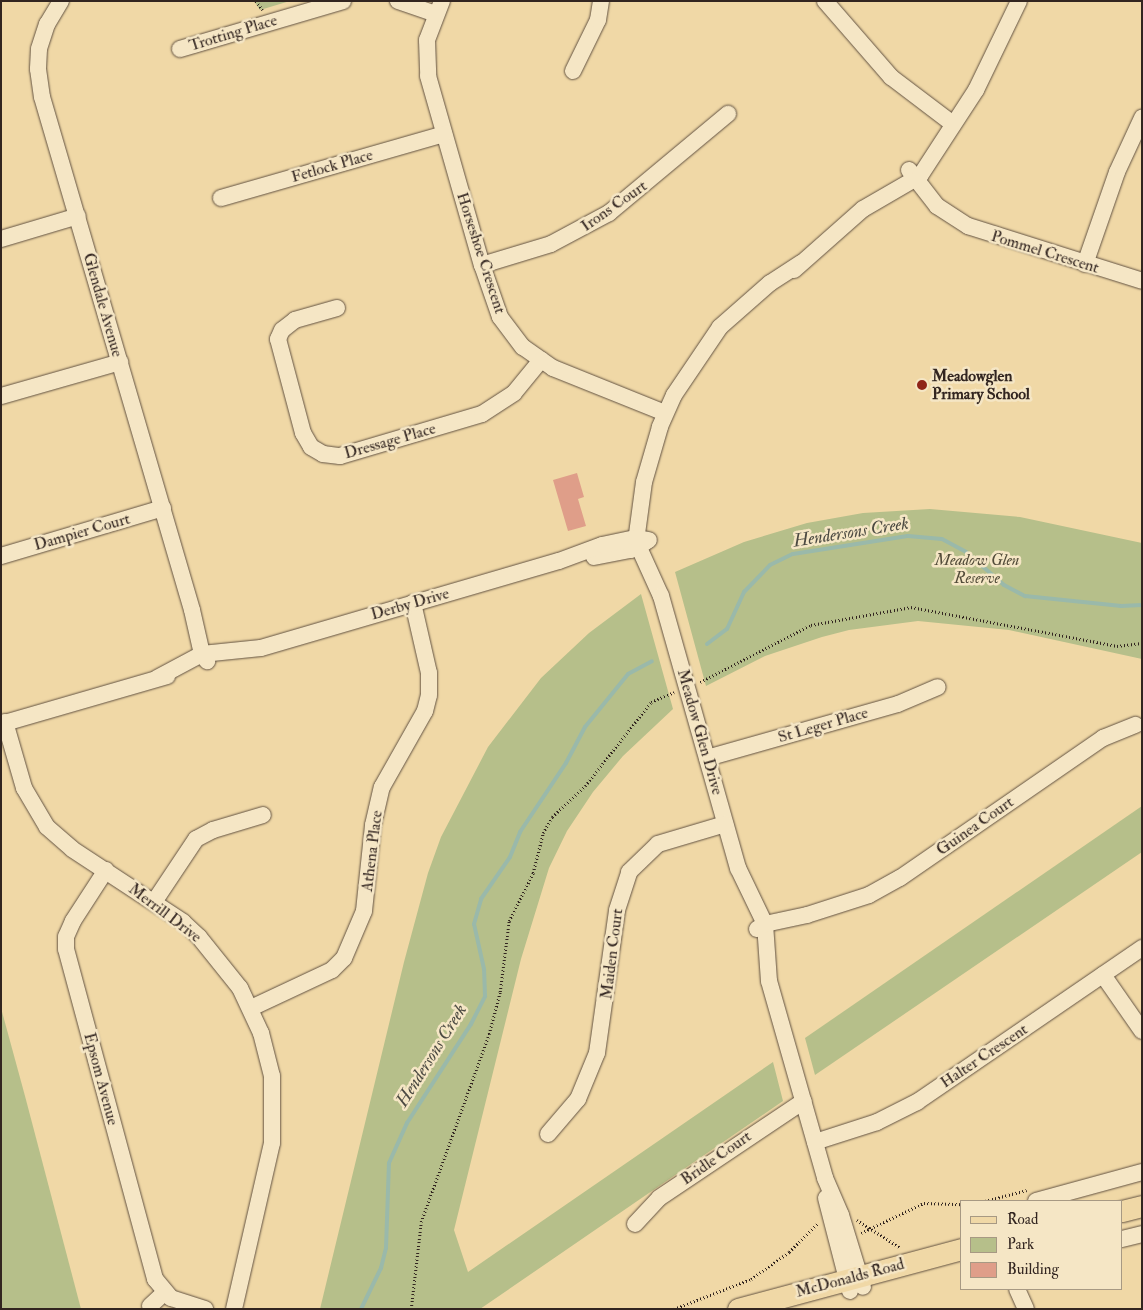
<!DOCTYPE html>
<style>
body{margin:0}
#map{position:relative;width:1143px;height:1310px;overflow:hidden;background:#f0d8a6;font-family:"IM FELL Double Pica",serif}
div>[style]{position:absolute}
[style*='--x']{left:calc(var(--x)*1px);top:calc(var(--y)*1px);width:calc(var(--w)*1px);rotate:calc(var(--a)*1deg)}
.green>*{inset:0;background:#b6bf8a}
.stream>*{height:4px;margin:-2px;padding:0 2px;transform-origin:2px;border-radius:2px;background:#9ab9aa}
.building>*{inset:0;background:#df9e89}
.path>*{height:2.5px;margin-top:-1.25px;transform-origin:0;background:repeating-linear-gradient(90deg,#322520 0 1px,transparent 0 3.5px)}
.roads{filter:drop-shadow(0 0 1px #625242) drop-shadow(0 0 1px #625242)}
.minor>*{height:16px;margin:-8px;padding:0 8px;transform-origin:8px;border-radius:8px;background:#f5e6c5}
.major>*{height:21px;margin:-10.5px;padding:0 10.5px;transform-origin:10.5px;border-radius:10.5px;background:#f0d8a6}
.dots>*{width:14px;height:14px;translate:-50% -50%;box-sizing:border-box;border:2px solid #f5e6c5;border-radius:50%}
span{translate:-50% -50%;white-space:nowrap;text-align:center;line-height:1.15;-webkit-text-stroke:5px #f5e6c5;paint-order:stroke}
.street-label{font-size:16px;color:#322520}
.poi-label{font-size:16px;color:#322520;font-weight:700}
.left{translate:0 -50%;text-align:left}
.park-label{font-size:16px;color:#534c3a;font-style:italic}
.water-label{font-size:18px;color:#4c4a42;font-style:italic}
.frame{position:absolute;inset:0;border:2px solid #322520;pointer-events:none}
.legend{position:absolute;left:960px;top:1200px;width:162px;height:90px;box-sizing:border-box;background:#f5e6c5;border:1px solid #a79983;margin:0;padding:6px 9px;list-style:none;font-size:15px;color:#322520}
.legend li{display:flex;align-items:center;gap:10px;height:25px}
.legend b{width:25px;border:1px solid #a79983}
</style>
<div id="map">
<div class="green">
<i style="clip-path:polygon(254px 1px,290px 1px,260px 10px)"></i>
<i style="clip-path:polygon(930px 509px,1020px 517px,1142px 543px,1142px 659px,1009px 630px,918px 621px,849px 630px,822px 637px,765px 656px,706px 686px,675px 572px,744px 542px,807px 523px,863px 513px)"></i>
<i style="clip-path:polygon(641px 594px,673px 709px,623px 756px,593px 792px,567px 831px,549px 868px,521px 959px,454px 1230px,468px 1272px,773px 1062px,783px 1101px,480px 1309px,320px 1309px,404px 962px,428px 873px,441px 837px,488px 747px,541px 678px,589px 633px)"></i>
<i style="clip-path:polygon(1142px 806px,1142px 852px,815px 1075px,805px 1038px)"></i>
<i style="clip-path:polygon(1px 1008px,25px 1096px,81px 1309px,1px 1309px)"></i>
</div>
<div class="stream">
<i style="--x:707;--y:644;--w:25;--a:-37"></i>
<i style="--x:727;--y:629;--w:41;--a:-65.3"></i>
<i style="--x:744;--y:592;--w:37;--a:-46"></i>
<i style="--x:770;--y:565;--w:25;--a:-26"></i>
<i style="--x:793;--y:554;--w:116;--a:-8.9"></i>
<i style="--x:908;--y:536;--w:34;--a:5"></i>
<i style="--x:942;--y:539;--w:27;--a:28"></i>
<i style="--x:966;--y:552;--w:50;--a:41"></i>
<i style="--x:1004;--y:585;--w:24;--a:28"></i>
<i style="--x:1025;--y:596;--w:97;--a:5.9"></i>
<i style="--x:1121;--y:606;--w:21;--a:-3"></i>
<i style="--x:361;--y:1309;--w:46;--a:-64"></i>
<i style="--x:381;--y:1268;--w:21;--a:-76"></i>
<i style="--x:386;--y:1248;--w:85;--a:-88"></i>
<i style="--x:389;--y:1163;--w:44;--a:-65.8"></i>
<i style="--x:407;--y:1123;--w:118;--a:-57.1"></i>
<i style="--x:471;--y:1024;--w:31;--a:-63"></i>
<i style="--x:485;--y:996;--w:27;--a:-92"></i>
<i style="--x:484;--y:969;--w:46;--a:-102.5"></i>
<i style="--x:474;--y:924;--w:26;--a:-74"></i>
<i style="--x:481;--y:899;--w:51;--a:-55.4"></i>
<i style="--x:510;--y:857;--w:27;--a:-68"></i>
<i style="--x:520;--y:832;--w:83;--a:-56.3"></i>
<i style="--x:566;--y:763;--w:41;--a:-62.2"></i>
<i style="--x:585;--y:727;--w:68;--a:-50.9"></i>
<i style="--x:628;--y:674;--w:27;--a:-28"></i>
</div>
<div class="building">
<i style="clip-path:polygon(577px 473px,584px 497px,578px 499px,586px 526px,568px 531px,553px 480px)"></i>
</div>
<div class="path">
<i style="--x:256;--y:1;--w:11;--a:52"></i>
<i style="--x:700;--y:682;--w:125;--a:-27.2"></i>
<i style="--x:811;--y:625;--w:102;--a:-10.2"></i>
<i style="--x:911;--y:607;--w:210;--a:10.7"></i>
<i style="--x:1117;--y:646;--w:25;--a:-7"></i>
<i style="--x:985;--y:1201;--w:43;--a:-14.7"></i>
<i style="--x:857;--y:1220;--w:52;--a:32.5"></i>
<i style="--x:861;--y:1233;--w:70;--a:-25.5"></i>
<i style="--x:924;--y:1203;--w:38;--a:2"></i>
<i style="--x:411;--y:1309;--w:88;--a:-83.4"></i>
<i style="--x:421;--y:1222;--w:200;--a:-70.1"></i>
<i style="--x:489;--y:1034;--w:43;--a:-75.3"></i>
<i style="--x:500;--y:992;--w:72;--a:-82.8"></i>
<i style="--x:509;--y:921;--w:54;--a:-63.4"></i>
<i style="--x:533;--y:873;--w:41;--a:-76"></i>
<i style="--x:543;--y:833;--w:18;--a:-61"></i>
<i style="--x:552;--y:817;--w:45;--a:-43.2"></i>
<i style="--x:585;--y:786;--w:107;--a:-51.8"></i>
<i style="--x:651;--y:702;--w:25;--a:-23"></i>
<i style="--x:674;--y:1309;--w:83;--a:-21.3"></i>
<i style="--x:751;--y:1279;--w:47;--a:-35.4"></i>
<i style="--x:789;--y:1252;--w:41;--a:-45"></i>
</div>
<div class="roads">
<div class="minor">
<i style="--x:61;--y:1;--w:27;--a:121"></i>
<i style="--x:47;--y:24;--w:26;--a:108"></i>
<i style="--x:39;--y:49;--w:20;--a:93"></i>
<i style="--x:38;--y:69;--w:28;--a:82"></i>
<i style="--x:42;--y:97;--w:534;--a:73.7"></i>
<i style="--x:192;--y:610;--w:45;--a:77.2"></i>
<i style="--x:202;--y:654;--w:9;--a:54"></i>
<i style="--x:398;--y:1;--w:40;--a:18.9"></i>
<i style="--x:442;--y:1;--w:42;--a:111"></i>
<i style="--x:427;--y:40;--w:36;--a:88"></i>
<i style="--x:428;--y:76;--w:197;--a:74.1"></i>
<i style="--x:482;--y:265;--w:55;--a:70.9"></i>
<i style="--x:500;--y:317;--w:38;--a:53"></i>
<i style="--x:523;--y:347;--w:37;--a:35"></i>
<i style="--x:553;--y:368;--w:121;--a:21.9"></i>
<i style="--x:825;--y:1;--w:101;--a:49"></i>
<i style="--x:891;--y:77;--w:78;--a:37.2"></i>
<i style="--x:180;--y:49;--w:170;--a:-16.4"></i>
<i style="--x:573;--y:71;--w:57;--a:-63.9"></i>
<i style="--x:598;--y:20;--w:19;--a:-81"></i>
<i style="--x:909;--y:170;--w:46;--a:52.1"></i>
<i style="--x:937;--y:206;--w:37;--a:33"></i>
<i style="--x:968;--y:226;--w:182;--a:17.5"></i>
<i style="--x:221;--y:198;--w:232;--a:-16"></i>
<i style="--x:1;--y:239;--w:80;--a:-16.6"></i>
<i style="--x:801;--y:263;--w:37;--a:147"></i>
<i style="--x:770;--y:283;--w:67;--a:138.7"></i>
<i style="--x:720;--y:327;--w:82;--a:124.1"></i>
<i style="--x:674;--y:395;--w:35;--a:114"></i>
<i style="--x:660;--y:427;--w:57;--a:106.2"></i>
<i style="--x:644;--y:482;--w:60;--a:97.7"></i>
<i style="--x:636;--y:541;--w:60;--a:65.6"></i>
<i style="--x:661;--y:596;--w:283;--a:74.2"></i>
<i style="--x:738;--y:868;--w:62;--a:64.3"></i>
<i style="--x:765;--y:924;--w:57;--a:86"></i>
<i style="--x:769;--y:981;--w:205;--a:74.1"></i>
<i style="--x:825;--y:1178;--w:40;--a:66.6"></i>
<i style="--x:841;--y:1215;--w:75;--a:73"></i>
<i style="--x:1085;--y:264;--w:97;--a:-70.8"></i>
<i style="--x:1117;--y:172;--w:60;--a:-65.2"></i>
<i style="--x:482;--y:265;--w:72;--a:-16.9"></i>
<i style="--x:551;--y:244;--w:66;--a:-28.1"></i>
<i style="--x:609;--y:213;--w:155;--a:-39.8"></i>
<i style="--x:794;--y:270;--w:92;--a:-41.5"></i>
<i style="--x:863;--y:209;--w:66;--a:-30.1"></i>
<i style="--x:920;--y:176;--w:103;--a:-56.9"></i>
<i style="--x:976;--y:90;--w:99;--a:-64.2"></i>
<i style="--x:337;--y:308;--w:44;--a:164.1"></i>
<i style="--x:295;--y:320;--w:16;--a:142"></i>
<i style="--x:282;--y:330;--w:10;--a:114"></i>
<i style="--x:278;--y:339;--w:97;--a:75.1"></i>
<i style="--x:303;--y:433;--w:16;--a:60"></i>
<i style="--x:311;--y:447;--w:14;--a:30"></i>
<i style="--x:323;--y:454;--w:17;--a:7"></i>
<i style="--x:340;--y:456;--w:148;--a:-16.5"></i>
<i style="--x:482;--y:414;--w:38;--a:-33"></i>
<i style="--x:514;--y:393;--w:43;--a:-50.7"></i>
<i style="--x:1;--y:396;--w:124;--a:-15.9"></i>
<i style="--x:1;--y:556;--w:169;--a:-16.5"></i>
<i style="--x:594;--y:557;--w:38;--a:-11"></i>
<i style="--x:631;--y:550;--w:17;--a:-28"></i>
<i style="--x:157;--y:678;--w:51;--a:-28.1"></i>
<i style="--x:202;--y:654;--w:59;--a:-5.8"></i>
<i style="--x:261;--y:648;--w:310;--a:-16.3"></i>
<i style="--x:559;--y:561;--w:46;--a:-20.4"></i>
<i style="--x:602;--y:545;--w:35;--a:-12"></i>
<i style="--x:636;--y:538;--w:13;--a:9"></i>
<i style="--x:5;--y:722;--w:69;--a:73.9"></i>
<i style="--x:24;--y:788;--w:45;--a:59.5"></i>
<i style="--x:47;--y:827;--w:33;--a:41"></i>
<i style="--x:72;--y:849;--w:133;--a:33.3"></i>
<i style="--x:183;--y:922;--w:22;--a:43"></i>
<i style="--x:199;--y:937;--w:65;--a:51.2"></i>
<i style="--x:240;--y:988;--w:50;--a:65"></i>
<i style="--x:261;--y:1033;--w:44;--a:75.7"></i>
<i style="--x:272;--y:1076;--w:67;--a:90"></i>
<i style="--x:272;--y:1143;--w:170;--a:102.9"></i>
<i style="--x:1;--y:724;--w:173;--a:-16.1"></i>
<i style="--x:707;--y:758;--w:198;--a:-15.8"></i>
<i style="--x:898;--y:704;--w:43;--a:-23"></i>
<i style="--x:106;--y:870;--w:61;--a:122.9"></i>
<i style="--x:73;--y:921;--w:17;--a:114"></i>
<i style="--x:66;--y:937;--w:12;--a:90"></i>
<i style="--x:66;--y:949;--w:342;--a:74.9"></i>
<i style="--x:155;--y:1279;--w:25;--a:50"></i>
<i style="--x:171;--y:1298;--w:36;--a:18"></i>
<i style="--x:154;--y:902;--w:76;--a:-56.3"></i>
<i style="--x:196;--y:839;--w:19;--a:-28"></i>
<i style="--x:213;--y:830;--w:52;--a:-16.7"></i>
<i style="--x:757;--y:929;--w:9;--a:-32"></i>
<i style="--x:765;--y:924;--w:43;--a:-12.1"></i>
<i style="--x:807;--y:915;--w:65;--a:-17.9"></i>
<i style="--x:869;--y:895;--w:35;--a:-29"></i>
<i style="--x:900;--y:878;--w:247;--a:-34.6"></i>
<i style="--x:1103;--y:738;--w:35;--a:-22"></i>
<i style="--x:1103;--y:975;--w:68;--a:55.1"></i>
<i style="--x:251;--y:1008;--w:89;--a:-25.1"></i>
<i style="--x:332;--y:970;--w:17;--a:-45"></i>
<i style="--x:344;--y:958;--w:51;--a:-66.9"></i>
<i style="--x:364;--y:911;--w:86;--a:-84"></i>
<i style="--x:373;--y:825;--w:39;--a:-77"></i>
<i style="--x:382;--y:787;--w:87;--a:-60.5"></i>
<i style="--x:425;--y:711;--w:16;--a:-76"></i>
<i style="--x:429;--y:695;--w:22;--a:-90"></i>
<i style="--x:429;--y:673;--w:72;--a:-102.9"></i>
<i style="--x:548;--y:1134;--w:46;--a:-49.4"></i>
<i style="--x:578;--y:1099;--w:50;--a:-67.6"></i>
<i style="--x:597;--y:1053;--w:144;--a:-82"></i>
<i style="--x:617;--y:910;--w:40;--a:-72"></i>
<i style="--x:629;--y:872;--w:40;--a:-44"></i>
<i style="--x:658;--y:844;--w:70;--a:-16.6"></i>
<i style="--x:815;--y:1142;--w:65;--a:-17.9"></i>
<i style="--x:877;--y:1122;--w:45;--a:-26.6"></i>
<i style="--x:917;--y:1102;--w:273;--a:-34.4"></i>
<i style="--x:826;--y:1198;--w:96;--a:75.5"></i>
<i style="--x:1036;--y:1201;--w:110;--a:-15.3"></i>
<i style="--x:635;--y:1224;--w:35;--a:-47"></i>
<i style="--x:659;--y:1198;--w:174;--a:-33.8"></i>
<i style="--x:1122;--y:1239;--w:21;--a:-14"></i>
<i style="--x:1017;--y:1289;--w:22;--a:66"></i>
<i style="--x:150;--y:1306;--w:19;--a:-43"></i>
</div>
<div class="major">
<i style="--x:1122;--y:1211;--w:21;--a:-14"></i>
<i style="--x:738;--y:1309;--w:232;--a:-15"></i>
</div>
</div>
<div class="dots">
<i style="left:922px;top:385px;background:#8f2418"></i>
</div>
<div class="street-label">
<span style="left:233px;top:33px;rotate:-17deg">Trotting Place</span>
<span style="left:332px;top:166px;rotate:-16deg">Fetlock Place</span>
<span style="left:614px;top:206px;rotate:-35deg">Irons Court</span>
<span style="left:1045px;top:252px;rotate:17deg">Pommel Crescent</span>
<span style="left:481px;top:253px;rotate:72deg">Horseshoe Crescent</span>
<span style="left:103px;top:305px;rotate:74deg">Glendale Avenue</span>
<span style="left:390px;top:441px;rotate:-16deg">Dressage Place</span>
<span style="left:82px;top:532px;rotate:-16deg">Dampier Court</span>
<span style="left:410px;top:604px;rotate:-16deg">Derby Drive</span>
<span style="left:823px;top:725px;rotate:-16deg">St Leger Place</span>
<span style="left:700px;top:732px;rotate:74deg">Meadow Glen Drive</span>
<span style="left:975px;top:826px;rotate:-35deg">Guinea Court</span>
<span style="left:372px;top:851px;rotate:-83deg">Athena Place</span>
<span style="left:165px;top:913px;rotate:37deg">Merrill Drive</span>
<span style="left:612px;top:954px;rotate:-83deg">Maiden Court</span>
<span style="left:984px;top:1056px;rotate:-34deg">Halter Crescent</span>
<span style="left:101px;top:1079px;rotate:75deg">Epsom Avenue</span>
<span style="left:716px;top:1158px;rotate:-35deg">Bridle Court</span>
<span style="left:850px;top:1278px;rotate:-15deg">McDonalds Road</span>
</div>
<div class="poi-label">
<span class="left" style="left:932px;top:385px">Meadowglen<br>Primary School</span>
</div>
<div class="park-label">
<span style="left:977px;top:569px">Meadow Glen<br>Reserve</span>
</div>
<div class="water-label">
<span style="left:851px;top:533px;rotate:-9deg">Hendersons Creek</span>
<span style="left:432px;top:1056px;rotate:-58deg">Hendersons Creek</span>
</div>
<div class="frame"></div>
<ul class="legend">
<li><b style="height:6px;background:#f0d8a6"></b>Road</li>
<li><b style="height:14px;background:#b6bf8a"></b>Park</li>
<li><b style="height:14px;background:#df9e89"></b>Building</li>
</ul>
</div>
